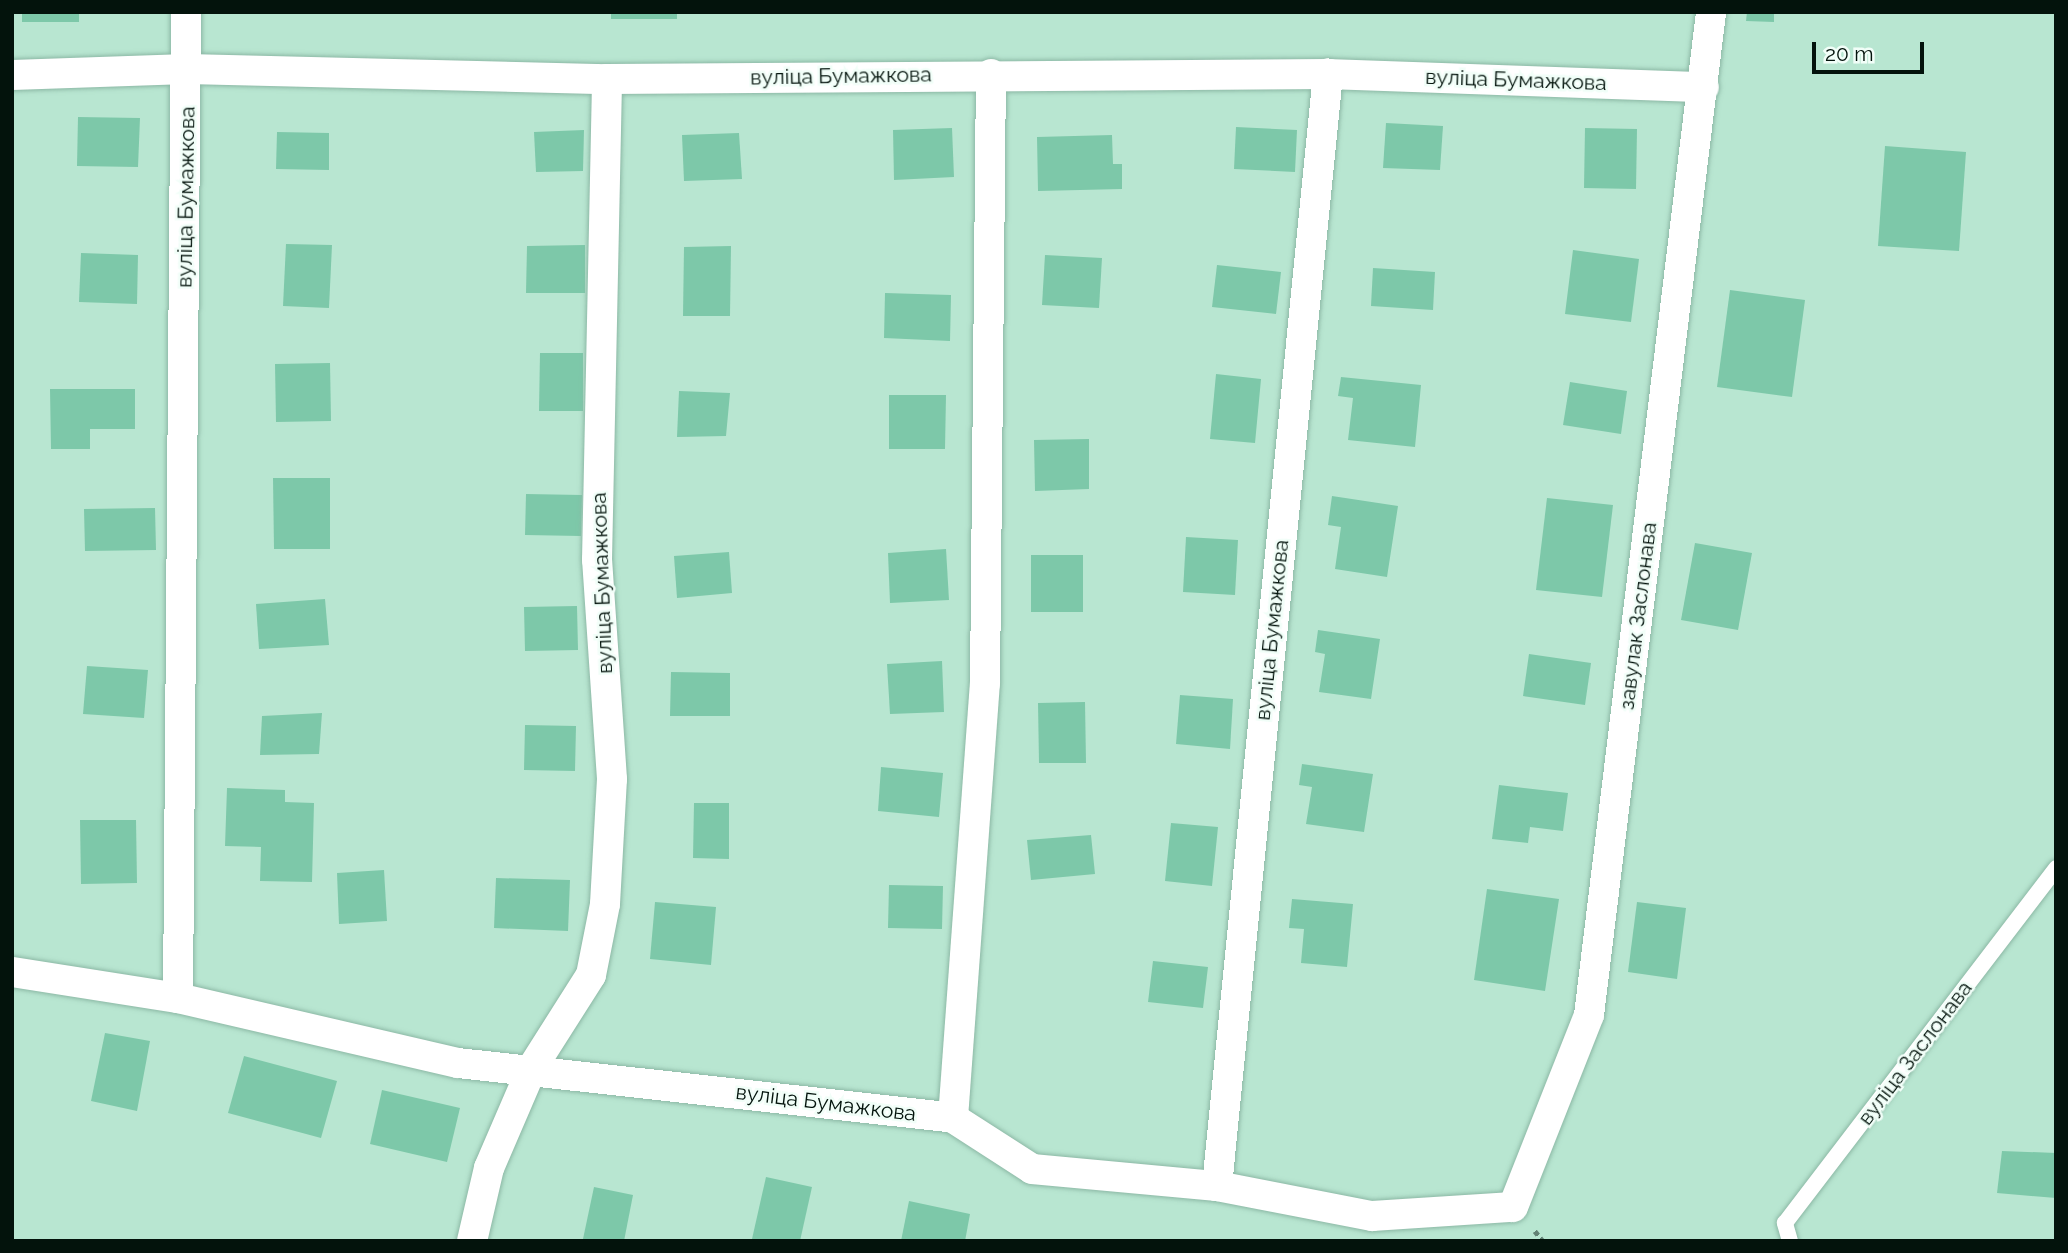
<!DOCTYPE html>
<meta charset="utf-8">
<style>
body{margin:0}
#map{position:relative;width:2068px;height:1253px;overflow:hidden;background:#b8e6d1;font-family:Raleway,sans-serif}
div>[style]{position:absolute}
[style*='--x']{left:calc(var(--x)*1px);top:calc(var(--y)*1px);width:calc(var(--w)*1px);rotate:calc(var(--a)*1deg)}
.building>*{inset:0;background:#7dc8a9}
.path>*{height:4.5px;margin-top:-2.25px;transform-origin:0;background:repeating-linear-gradient(90deg,#628274 0 5px,transparent 0 8.5px)}
.roads{filter:drop-shadow(0 0 2px #8cb8a5) drop-shadow(0 0 2px #8cb8a5)}
.lane>*{height:16px;margin:-8px;padding:0 8px;transform-origin:8px;border-radius:8px;background:#fff}
.street>*{height:30px;margin:-15px;padding:0 15px;transform-origin:15px;border-radius:15px;background:#fff}
span{translate:-50% -50%;white-space:nowrap;text-align:center;line-height:1.15;-webkit-text-stroke:5px #f1fef8;paint-order:stroke}
.street-label{font-size:21px;color:#03130c}
.frame{position:absolute;inset:0;border:14px solid #03130c;pointer-events:none}
.scale{position:absolute;left:1812px;top:42px;width:112px;height:32px;box-sizing:border-box;border:4px solid #03130c;border-top:0;padding-left:9px;font-size:21px;line-height:24px;white-space:nowrap;color:#03130c;-webkit-text-stroke:5px #f1fef8;paint-order:stroke}
</style>
<div id="map">
<div class="building">
<i style="clip-path:polygon(22px 12px,79px 12px,79px 22px,22px 22px)"></i>
<i style="clip-path:polygon(611px 12px,677px 12px,677px 19px,611px 19px)"></i>
<i style="clip-path:polygon(1747px 12px,1774px 12px,1774px 22px,1746px 21px)"></i>
<i style="clip-path:polygon(78px 117px,140px 118px,138px 167px,77px 166px)"></i>
<i style="clip-path:polygon(1386px 123px,1443px 126px,1440px 170px,1383px 168px)"></i>
<i style="clip-path:polygon(1236px 127px,1297px 130px,1295px 172px,1234px 169px)"></i>
<i style="clip-path:polygon(952px 128px,954px 177px,894px 180px,893px 130px)"></i>
<i style="clip-path:polygon(1585px 128px,1637px 129px,1636px 189px,1584px 188px)"></i>
<i style="clip-path:polygon(584px 130px,583px 171px,536px 172px,534px 132px)"></i>
<i style="clip-path:polygon(277px 132px,329px 133px,329px 170px,276px 169px)"></i>
<i style="clip-path:polygon(739px 133px,742px 179px,684px 181px,682px 135px)"></i>
<i style="clip-path:polygon(1112px 135px,1113px 164px,1122px 164px,1122px 189px,1038px 191px,1037px 137px)"></i>
<i style="clip-path:polygon(1885px 146px,1966px 152px,1959px 251px,1878px 246px)"></i>
<i style="clip-path:polygon(286px 244px,332px 245px,329px 308px,283px 306px)"></i>
<i style="clip-path:polygon(585px 245px,585px 293px,526px 293px,527px 246px)"></i>
<i style="clip-path:polygon(731px 246px,730px 316px,683px 316px,684px 247px)"></i>
<i style="clip-path:polygon(1573px 250px,1639px 259px,1631px 322px,1565px 314px)"></i>
<i style="clip-path:polygon(81px 253px,138px 255px,137px 304px,79px 302px)"></i>
<i style="clip-path:polygon(1045px 255px,1102px 258px,1099px 308px,1042px 305px)"></i>
<i style="clip-path:polygon(1217px 265px,1281px 272px,1276px 314px,1212px 307px)"></i>
<i style="clip-path:polygon(1373px 268px,1435px 272px,1433px 310px,1371px 306px)"></i>
<i style="clip-path:polygon(1730px 290px,1805px 300px,1792px 397px,1717px 387px)"></i>
<i style="clip-path:polygon(885px 293px,951px 295px,950px 341px,884px 338px)"></i>
<i style="clip-path:polygon(540px 353px,583px 353px,583px 411px,539px 411px)"></i>
<i style="clip-path:polygon(330px 363px,331px 421px,276px 422px,275px 364px)"></i>
<i style="clip-path:polygon(1216px 374px,1261px 379px,1255px 443px,1210px 439px)"></i>
<i style="clip-path:polygon(1341px 377px,1421px 385px,1415px 447px,1348px 440px,1353px 398px,1338px 396px)"></i>
<i style="clip-path:polygon(1570px 382px,1627px 391px,1621px 434px,1563px 425px)"></i>
<i style="clip-path:polygon(50px 389px,135px 389px,135px 429px,90px 429px,90px 449px,51px 449px)"></i>
<i style="clip-path:polygon(679px 391px,730px 393px,726px 436px,677px 437px)"></i>
<i style="clip-path:polygon(889px 395px,946px 395px,945px 449px,889px 449px)"></i>
<i style="clip-path:polygon(1089px 439px,1089px 489px,1035px 491px,1034px 440px)"></i>
<i style="clip-path:polygon(273px 478px,330px 478px,330px 549px,274px 549px)"></i>
<i style="clip-path:polygon(526px 494px,582px 495px,581px 536px,525px 535px)"></i>
<i style="clip-path:polygon(1332px 496px,1398px 506px,1387px 577px,1335px 569px,1341px 527px,1328px 525px)"></i>
<i style="clip-path:polygon(1547px 498px,1613px 505px,1602px 597px,1536px 590px)"></i>
<i style="clip-path:polygon(155px 508px,156px 550px,85px 551px,84px 509px)"></i>
<i style="clip-path:polygon(1186px 537px,1238px 540px,1235px 595px,1183px 592px)"></i>
<i style="clip-path:polygon(1695px 543px,1752px 553px,1738px 630px,1681px 620px)"></i>
<i style="clip-path:polygon(946px 549px,949px 600px,890px 603px,888px 553px)"></i>
<i style="clip-path:polygon(729px 552px,732px 593px,677px 598px,674px 556px)"></i>
<i style="clip-path:polygon(1031px 555px,1083px 555px,1083px 612px,1031px 612px)"></i>
<i style="clip-path:polygon(325px 599px,329px 645px,259px 649px,256px 604px)"></i>
<i style="clip-path:polygon(577px 606px,578px 650px,525px 651px,524px 607px)"></i>
<i style="clip-path:polygon(1318px 630px,1380px 639px,1371px 699px,1319px 692px,1325px 654px,1315px 652px)"></i>
<i style="clip-path:polygon(1529px 654px,1591px 663px,1585px 705px,1523px 696px)"></i>
<i style="clip-path:polygon(942px 661px,944px 712px,890px 714px,887px 664px)"></i>
<i style="clip-path:polygon(87px 666px,148px 670px,144px 718px,83px 714px)"></i>
<i style="clip-path:polygon(671px 672px,730px 673px,730px 716px,670px 716px)"></i>
<i style="clip-path:polygon(1180px 695px,1233px 699px,1230px 749px,1176px 744px)"></i>
<i style="clip-path:polygon(1085px 702px,1086px 763px,1039px 763px,1038px 703px)"></i>
<i style="clip-path:polygon(322px 713px,319px 754px,260px 755px,262px 716px)"></i>
<i style="clip-path:polygon(525px 725px,576px 726px,575px 771px,524px 770px)"></i>
<i style="clip-path:polygon(1302px 764px,1373px 774px,1364px 832px,1306px 824px,1312px 787px,1299px 785px)"></i>
<i style="clip-path:polygon(881px 767px,943px 773px,939px 817px,878px 811px)"></i>
<i style="clip-path:polygon(1499px 785px,1568px 793px,1563px 831px,1530px 827px,1528px 843px,1492px 839px)"></i>
<i style="clip-path:polygon(227px 788px,285px 790px,285px 802px,314px 803px,312px 882px,260px 881px,261px 847px,225px 846px)"></i>
<i style="clip-path:polygon(694px 803px,729px 803px,729px 859px,693px 858px)"></i>
<i style="clip-path:polygon(80px 820px,136px 820px,137px 883px,81px 884px)"></i>
<i style="clip-path:polygon(1171px 823px,1218px 827px,1212px 886px,1165px 881px)"></i>
<i style="clip-path:polygon(1091px 835px,1095px 874px,1031px 880px,1027px 840px)"></i>
<i style="clip-path:polygon(384px 870px,387px 921px,339px 924px,337px 873px)"></i>
<i style="clip-path:polygon(496px 878px,570px 880px,568px 931px,494px 928px)"></i>
<i style="clip-path:polygon(889px 885px,943px 886px,942px 929px,888px 928px)"></i>
<i style="clip-path:polygon(1487px 889px,1559px 899px,1545px 991px,1474px 980px)"></i>
<i style="clip-path:polygon(1292px 899px,1353px 904px,1347px 967px,1301px 963px,1304px 929px,1289px 928px)"></i>
<i style="clip-path:polygon(655px 902px,716px 907px,711px 965px,650px 959px)"></i>
<i style="clip-path:polygon(1637px 902px,1686px 908px,1677px 979px,1628px 972px)"></i>
<i style="clip-path:polygon(1153px 961px,1208px 967px,1203px 1008px,1148px 1002px)"></i>
<i style="clip-path:polygon(105px 1033px,150px 1041px,137px 1111px,91px 1101px)"></i>
<i style="clip-path:polygon(244px 1056px,337px 1081px,321px 1138px,228px 1113px)"></i>
<i style="clip-path:polygon(382px 1090px,460px 1108px,447px 1162px,370px 1144px)"></i>
<i style="clip-path:polygon(2002px 1151px,2056px 1153px,2056px 1198px,1997px 1193px)"></i>
<i style="clip-path:polygon(766px 1177px,812px 1187px,800px 1241px,752px 1239px)"></i>
<i style="clip-path:polygon(594px 1187px,633px 1195px,624px 1241px,583px 1239px)"></i>
<i style="clip-path:polygon(909px 1201px,970px 1214px,965px 1241px,901px 1241px)"></i>
</div>
<div class="path">
<i style="--x:1535;--y:1231;--w:13;--a:51"></i>
</div>
<div class="roads">
<div class="lane">
<i style="--x:1790;--y:1241;--w:19;--a:-106"></i>
<i style="--x:1785;--y:1223;--w:447;--a:-52.6"></i>
</div>
<div class="street">
<i style="--x:12;--y:75;--w:175;--a:-2"></i>
<i style="--x:187;--y:69;--w:420;--a:1.4"></i>
<i style="--x:607;--y:79;--w:721;--a:-0.4"></i>
<i style="--x:1328;--y:74;--w:376;--a:2"></i>
<i style="--x:12;--y:972;--w:168;--a:8.9"></i>
<i style="--x:178;--y:998;--w:287;--a:13.1"></i>
<i style="--x:458;--y:1063;--w:498;--a:6.3"></i>
<i style="--x:953;--y:1118;--w:94;--a:32.8"></i>
<i style="--x:1032;--y:1169;--w:186;--a:5.3"></i>
<i style="--x:1217;--y:1186;--w:158;--a:11"></i>
<i style="--x:1372;--y:1216;--w:141;--a:-3.7"></i>
<i style="--x:1513;--y:1207;--w:206;--a:-68.4"></i>
<i style="--x:1589;--y:1015;--w:1010;--a:-83.06"></i>
<i style="--x:178;--y:998;--w:986;--a:-89.54"></i>
<i style="--x:953;--y:1118;--w:435;--a:-85.8"></i>
<i style="--x:985;--y:684;--w:610;--a:-89.44"></i>
<i style="--x:1217;--y:1186;--w:1118;--a:-84.3"></i>
<i style="--x:472;--y:1241;--w:75;--a:-76.9"></i>
<i style="--x:489;--y:1168;--w:109;--a:-66.7"></i>
<i style="--x:532;--y:1068;--w:110;--a:-57.6"></i>
<i style="--x:591;--y:975;--w:72;--a:-78.8"></i>
<i style="--x:605;--y:904;--w:125;--a:-86.8"></i>
<i style="--x:612;--y:779;--w:220;--a:-93.9"></i>
<i style="--x:597;--y:560;--w:481;--a:-88.8"></i>
</div>
</div>
<div class="street-label">
<span style="left:841px;top:76px;rotate:-1deg">вуліца Бумажкова</span>
<span style="left:1516px;top:80px;rotate:2deg">вуліца Бумажкова</span>
<span style="left:186px;top:197px;rotate:-89deg">вуліца Бумажкова</span>
<span style="left:602px;top:583px;rotate:-92deg">вуліца Бумажкова</span>
<span style="left:1638px;top:616px;rotate:-83deg">завулак Заслонава</span>
<span style="left:1272px;top:630px;rotate:-84deg">вуліца Бумажкова</span>
<span style="left:1915px;top:1053px;rotate:-53deg">вуліца Заслонава</span>
<span style="left:826px;top:1103px;rotate:7deg">вуліца Бумажкова</span>
</div>
<div class="frame"></div>
<div class="scale">20 m</div>
</div>
